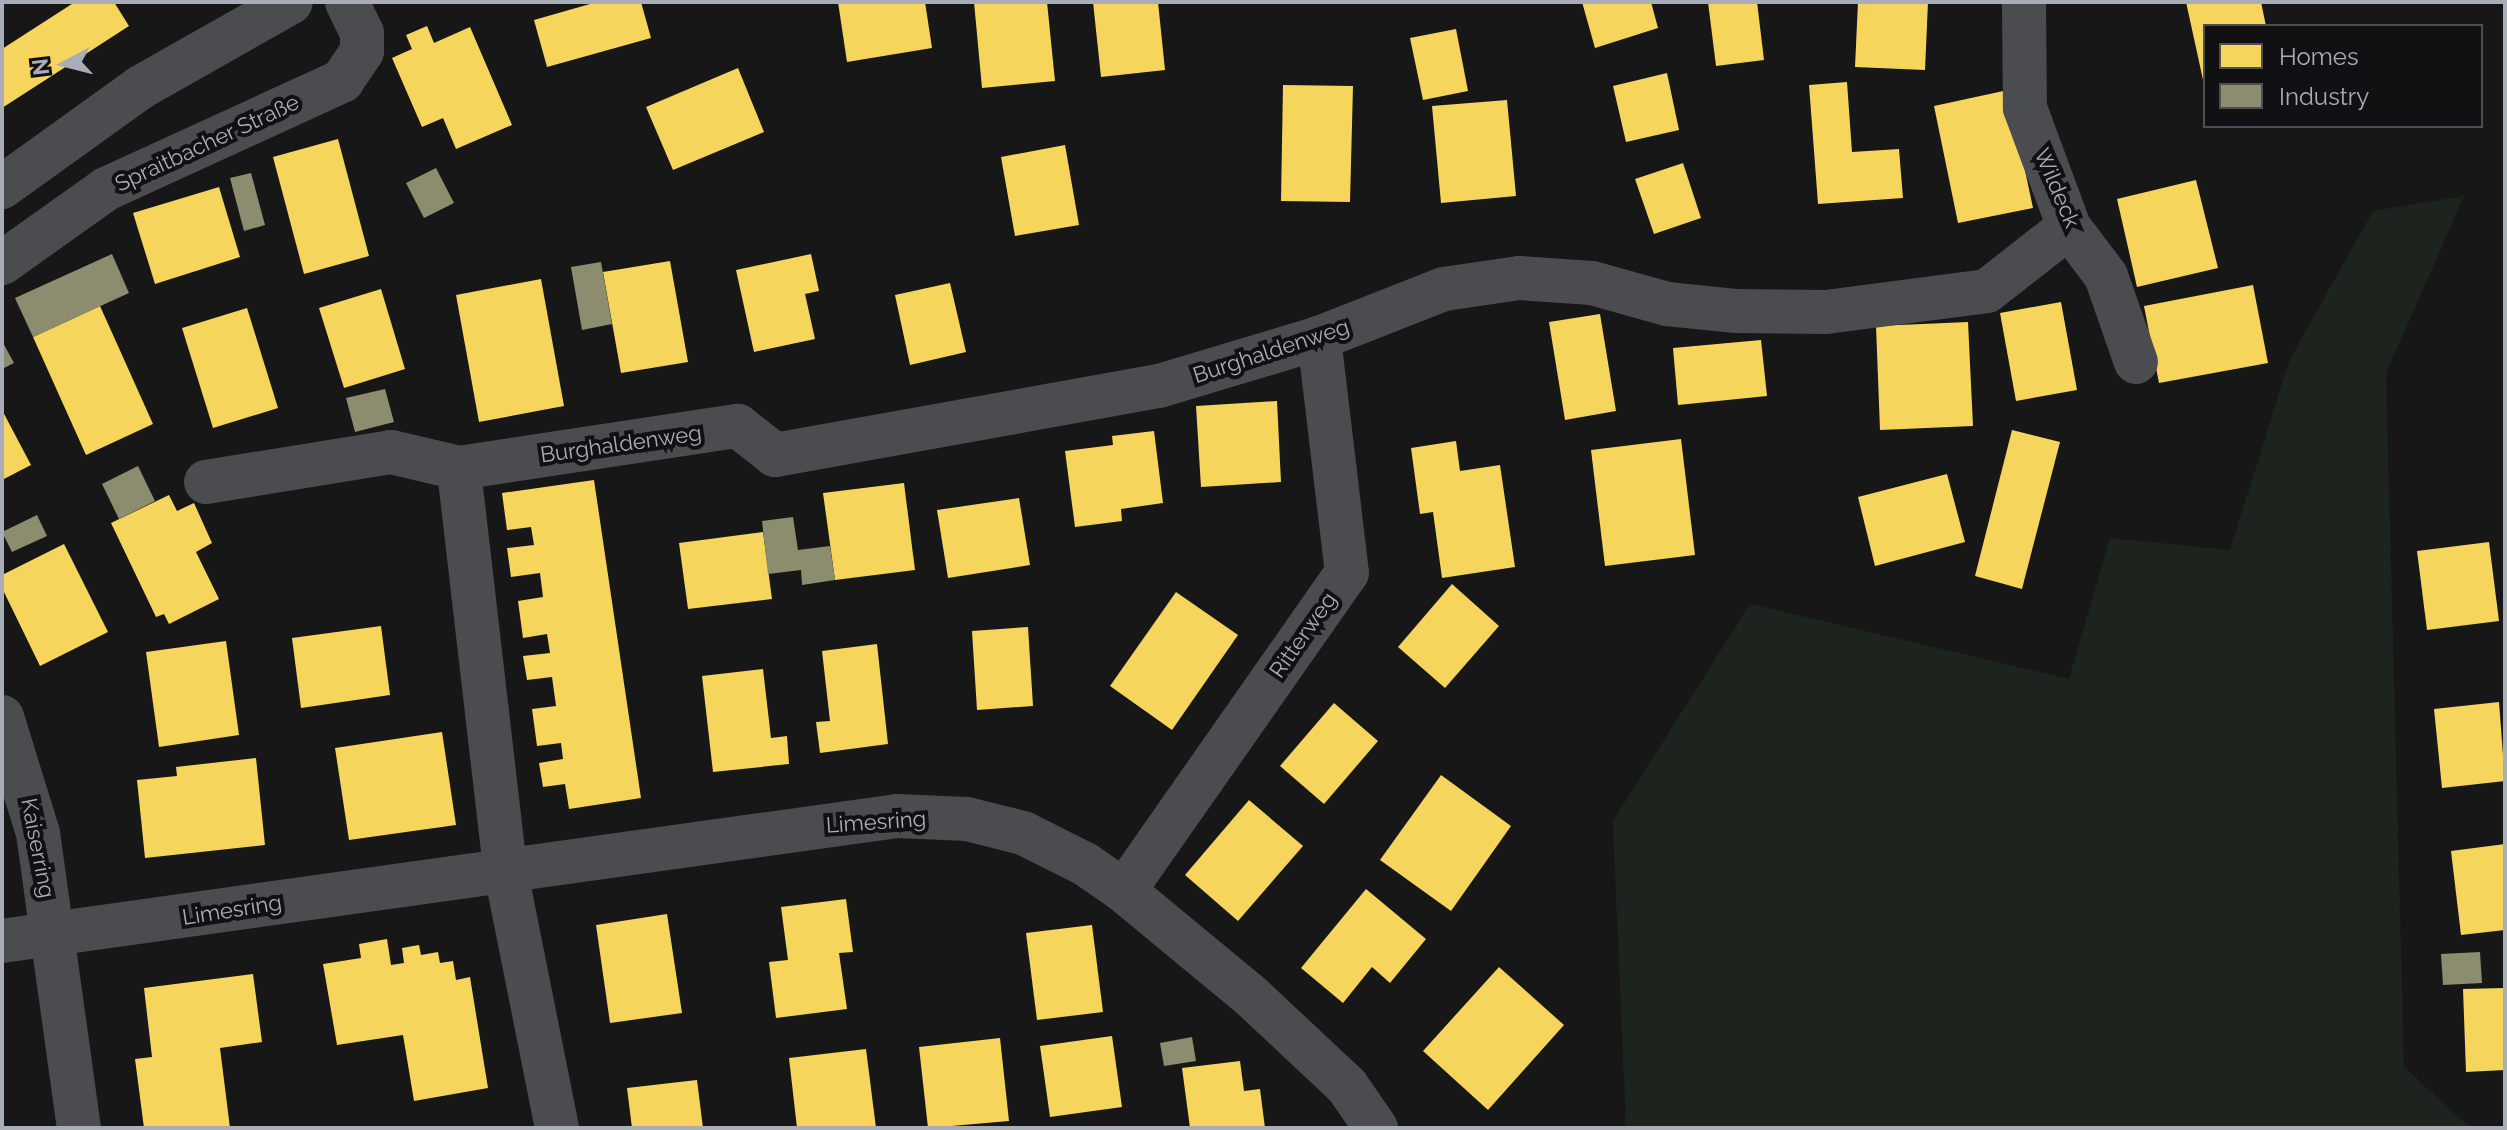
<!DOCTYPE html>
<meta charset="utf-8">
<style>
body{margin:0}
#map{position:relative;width:2507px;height:1130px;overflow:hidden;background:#171717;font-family:Raleway,sans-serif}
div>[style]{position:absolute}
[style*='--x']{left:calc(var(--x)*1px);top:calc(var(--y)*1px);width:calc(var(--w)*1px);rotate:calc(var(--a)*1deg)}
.green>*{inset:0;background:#1d241e}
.homes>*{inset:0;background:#f6d55c}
.industry>*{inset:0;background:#8c8c6e}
.minor>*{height:44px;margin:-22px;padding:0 22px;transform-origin:22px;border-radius:22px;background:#4b4c50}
span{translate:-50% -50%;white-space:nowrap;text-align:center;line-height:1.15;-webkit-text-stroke:8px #111113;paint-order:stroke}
.street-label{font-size:22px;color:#a8adb8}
.frame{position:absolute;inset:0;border:4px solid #a8adb8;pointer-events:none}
.legend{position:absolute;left:2203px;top:24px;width:280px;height:104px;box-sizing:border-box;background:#111113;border:2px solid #4d4f55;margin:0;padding:10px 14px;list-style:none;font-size:24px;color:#a8adb8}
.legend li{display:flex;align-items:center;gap:16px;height:40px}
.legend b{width:40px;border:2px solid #4d4f55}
.north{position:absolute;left:24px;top:24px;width:80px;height:80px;-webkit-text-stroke:6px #111113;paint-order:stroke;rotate:263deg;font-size:22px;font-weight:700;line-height:32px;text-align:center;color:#a8adb8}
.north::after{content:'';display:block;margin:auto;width:28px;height:36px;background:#a8adb8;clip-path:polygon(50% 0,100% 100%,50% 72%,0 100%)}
</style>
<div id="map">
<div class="green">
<i style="clip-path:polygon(2464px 196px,2386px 373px,2404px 1067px,2470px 1128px,1626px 1128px,1613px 821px,1750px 604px,2069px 679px,2110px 538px,2230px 550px,2290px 359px,2373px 211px)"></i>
</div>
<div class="homes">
<i style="clip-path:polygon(75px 2px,114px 2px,129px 26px,2px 108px,2px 49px)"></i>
<i style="clip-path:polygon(597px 2px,641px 2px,651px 38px,547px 67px,534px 20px)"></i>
<i style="clip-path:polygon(838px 2px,925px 2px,932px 48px,847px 62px)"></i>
<i style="clip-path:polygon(974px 2px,1047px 2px,1055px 81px,982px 88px)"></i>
<i style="clip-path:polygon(1093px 2px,1158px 2px,1165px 70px,1101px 77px)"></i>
<i style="clip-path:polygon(1582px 2px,1651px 2px,1658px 28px,1595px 48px)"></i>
<i style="clip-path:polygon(1708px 2px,1757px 2px,1764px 60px,1716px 66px)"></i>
<i style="clip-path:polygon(1858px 2px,1928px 2px,1925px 70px,1855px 67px)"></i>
<i style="clip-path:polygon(2186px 2px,2261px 2px,2266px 26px,2205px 26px,2205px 89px)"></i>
<i style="clip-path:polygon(427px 26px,434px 43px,470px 27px,512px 125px,456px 149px,443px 118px,422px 127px,392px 58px,412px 49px,406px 35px)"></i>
<i style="clip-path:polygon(1456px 29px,1468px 91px,1423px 100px,1410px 38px)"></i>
<i style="clip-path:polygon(738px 68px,764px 132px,673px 170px,646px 107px)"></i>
<i style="clip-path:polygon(1667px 73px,1679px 130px,1626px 142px,1613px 86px)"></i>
<i style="clip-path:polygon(1847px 82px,1852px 152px,1899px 149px,1903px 198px,1818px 204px,1809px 85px)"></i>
<i style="clip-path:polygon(1283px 85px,1353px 86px,1350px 202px,1281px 201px)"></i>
<i style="clip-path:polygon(2008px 90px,2033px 208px,1958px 223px,1934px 106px)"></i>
<i style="clip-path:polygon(1507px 100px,1516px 196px,1441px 203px,1432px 106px)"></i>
<i style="clip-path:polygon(338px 139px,369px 256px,304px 274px,273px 157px)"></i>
<i style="clip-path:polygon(1065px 145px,1079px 225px,1015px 236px,1001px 157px)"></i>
<i style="clip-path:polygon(1683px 163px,1701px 218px,1654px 234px,1635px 179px)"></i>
<i style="clip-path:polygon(2196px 180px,2218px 268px,2137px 287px,2117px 199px)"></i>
<i style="clip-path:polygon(219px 187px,240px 257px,155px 284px,133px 213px)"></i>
<i style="clip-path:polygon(811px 254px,819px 291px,805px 294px,815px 339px,754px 352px,736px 270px)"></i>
<i style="clip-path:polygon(670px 261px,688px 362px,621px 373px,603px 272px)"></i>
<i style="clip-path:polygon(541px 279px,564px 406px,479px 422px,456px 295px)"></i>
<i style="clip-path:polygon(950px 283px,966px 352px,910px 365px,895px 295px)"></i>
<i style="clip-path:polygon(2253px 285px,2268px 363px,2159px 383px,2144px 306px)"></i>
<i style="clip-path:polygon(381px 289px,405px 369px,344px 388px,319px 308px)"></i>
<i style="clip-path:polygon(2061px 302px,2077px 390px,2016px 401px,2000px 313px)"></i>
<i style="clip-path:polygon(100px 306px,153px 424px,86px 455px,33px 337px)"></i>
<i style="clip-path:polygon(247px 308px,278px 408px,213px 428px,182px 328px)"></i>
<i style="clip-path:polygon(1600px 314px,1616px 411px,1565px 420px,1549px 322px)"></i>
<i style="clip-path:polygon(1968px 322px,1973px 426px,1880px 430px,1876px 326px)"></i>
<i style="clip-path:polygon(1761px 340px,1767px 396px,1678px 405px,1673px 348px)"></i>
<i style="clip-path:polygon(1277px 401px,1281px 482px,1201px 487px,1196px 406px)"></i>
<i style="clip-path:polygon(2px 410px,31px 465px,2px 480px)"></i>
<i style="clip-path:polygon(2012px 430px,2060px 442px,2022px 589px,1975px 576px)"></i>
<i style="clip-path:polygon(1154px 431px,1163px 503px,1121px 509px,1122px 521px,1075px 527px,1065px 451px,1113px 445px,1112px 436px)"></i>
<i style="clip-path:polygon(1681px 439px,1695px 555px,1605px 566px,1591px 450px)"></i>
<i style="clip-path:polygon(1456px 441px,1460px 471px,1500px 465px,1515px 567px,1442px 578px,1433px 512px,1420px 514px,1411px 448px)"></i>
<i style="clip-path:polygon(1947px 474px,1965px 542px,1875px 566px,1858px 497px)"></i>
<i style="clip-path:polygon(594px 480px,641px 798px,569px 809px,565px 784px,543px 787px,539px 763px,563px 759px,561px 743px,537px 746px,532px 709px,556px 706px,552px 677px,527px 680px,523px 656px,550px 653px,547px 634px,523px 638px,518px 601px,543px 597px,540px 573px,511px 577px,507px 548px,534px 545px,531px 527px,507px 530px,502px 493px)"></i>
<i style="clip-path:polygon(904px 483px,915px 570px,835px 580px,823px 493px)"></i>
<i style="clip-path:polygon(169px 495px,177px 511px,194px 503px,212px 543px,196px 552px,219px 599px,169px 624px,164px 614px,156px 617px,111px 523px)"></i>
<i style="clip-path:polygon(1019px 498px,1030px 565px,948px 578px,937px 510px)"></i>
<i style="clip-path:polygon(763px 532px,772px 599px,688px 609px,679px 543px)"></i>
<i style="clip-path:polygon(2489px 542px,2499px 621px,2427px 630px,2417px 551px)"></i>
<i style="clip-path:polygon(64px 544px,108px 632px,40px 666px,2px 588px,2px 575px)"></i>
<i style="clip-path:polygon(1452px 584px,1499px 626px,1445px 688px,1398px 647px)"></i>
<i style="clip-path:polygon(1176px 592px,1238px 635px,1172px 730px,1110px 686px)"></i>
<i style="clip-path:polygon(381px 626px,390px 695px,301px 708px,292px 638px)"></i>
<i style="clip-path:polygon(1028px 627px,1033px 706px,977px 710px,972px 631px)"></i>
<i style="clip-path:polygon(226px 641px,239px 735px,159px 747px,146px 652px)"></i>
<i style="clip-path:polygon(877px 644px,888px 744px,820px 753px,816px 722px,830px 721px,822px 651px)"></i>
<i style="clip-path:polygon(763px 669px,771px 738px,787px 736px,789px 764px,713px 772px,702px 676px)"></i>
<i style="clip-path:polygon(2499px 702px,2505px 781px,2442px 788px,2434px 709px)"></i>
<i style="clip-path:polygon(1334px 703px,1378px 741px,1324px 804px,1280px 766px)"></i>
<i style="clip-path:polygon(442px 732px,456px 825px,349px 840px,335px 748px)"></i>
<i style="clip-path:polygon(256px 758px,265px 845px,145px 858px,137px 780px,177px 776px,176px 767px)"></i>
<i style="clip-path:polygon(1441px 775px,1511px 826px,1451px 911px,1380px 860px)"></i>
<i style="clip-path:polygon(1249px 800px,1303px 846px,1238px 921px,1185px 875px)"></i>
<i style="clip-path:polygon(2505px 844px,2505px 930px,2461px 935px,2451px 851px)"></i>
<i style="clip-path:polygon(1366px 889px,1426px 939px,1390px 983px,1372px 967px,1343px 1003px,1301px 968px)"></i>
<i style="clip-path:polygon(846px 899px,853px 952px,839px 953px,847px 1009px,776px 1018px,769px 962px,788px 960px,781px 907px)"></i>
<i style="clip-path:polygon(667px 914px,682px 1013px,610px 1023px,596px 925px)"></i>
<i style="clip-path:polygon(1092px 925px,1103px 1012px,1037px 1020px,1026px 933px)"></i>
<i style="clip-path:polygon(387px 939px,391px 965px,404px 963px,402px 948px,419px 945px,421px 955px,438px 952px,440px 963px,453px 961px,456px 980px,470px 977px,488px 1088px,414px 1101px,403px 1035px,337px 1045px,323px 964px,361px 958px,359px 944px)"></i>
<i style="clip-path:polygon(1499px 967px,1564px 1025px,1488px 1110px,1423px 1051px)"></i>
<i style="clip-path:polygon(253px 974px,262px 1042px,220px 1048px,230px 1128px,144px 1128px,135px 1059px,152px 1057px,144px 988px)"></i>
<i style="clip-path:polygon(2505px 988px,2505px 1070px,2466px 1072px,2463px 989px)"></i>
<i style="clip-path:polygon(1112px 1036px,1122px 1107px,1050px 1117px,1040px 1046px)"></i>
<i style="clip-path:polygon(1000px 1038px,1009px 1121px,928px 1128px,919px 1047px)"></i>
<i style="clip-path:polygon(866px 1049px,876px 1128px,797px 1128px,789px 1058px)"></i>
<i style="clip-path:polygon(1240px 1061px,1244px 1091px,1260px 1089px,1265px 1128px,1190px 1128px,1182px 1068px)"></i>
<i style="clip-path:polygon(697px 1080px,703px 1128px,632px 1128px,627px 1088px)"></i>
</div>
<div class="industry">
<i style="clip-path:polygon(436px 168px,454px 203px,424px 218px,406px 183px)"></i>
<i style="clip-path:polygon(251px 173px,265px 225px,244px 231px,230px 178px)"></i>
<i style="clip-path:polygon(112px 254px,129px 293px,33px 337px,15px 298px)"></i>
<i style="clip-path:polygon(601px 262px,612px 324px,582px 330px,571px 267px)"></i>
<i style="clip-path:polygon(2px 341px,14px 363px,2px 369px)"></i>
<i style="clip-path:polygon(385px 389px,394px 422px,355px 432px,346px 398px)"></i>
<i style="clip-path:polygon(138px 466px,155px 501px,119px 519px,102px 484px)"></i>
<i style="clip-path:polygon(37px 515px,47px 536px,12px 552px,2px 532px)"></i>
<i style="clip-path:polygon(793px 517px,798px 550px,830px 546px,835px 580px,802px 585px,801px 570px,768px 574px,762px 521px)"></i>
<i style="clip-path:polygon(2480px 952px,2482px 983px,2443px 985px,2441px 954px)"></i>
<i style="clip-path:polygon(1192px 1037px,1196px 1061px,1164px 1066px,1160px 1043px)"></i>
</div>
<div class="minor">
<i style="--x:2024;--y:2;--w:106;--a:89.5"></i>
<i style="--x:2025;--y:108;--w:127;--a:69.7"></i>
<i style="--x:2069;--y:227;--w:61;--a:52.9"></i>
<i style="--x:2106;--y:276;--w:91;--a:70.8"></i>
<i style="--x:2;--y:187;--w:171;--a:-35.7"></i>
<i style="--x:141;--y:87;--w:172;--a:-29.5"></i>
<i style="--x:2;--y:263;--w:128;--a:-35.4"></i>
<i style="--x:106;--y:189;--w:260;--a:-24.6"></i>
<i style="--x:342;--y:81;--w:36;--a:-56"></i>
<i style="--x:362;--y:51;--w:18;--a:-90"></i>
<i style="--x:362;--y:33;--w:34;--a:-116"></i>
<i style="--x:206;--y:482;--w:187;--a:-9.2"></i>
<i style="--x:391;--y:452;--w:70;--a:13.2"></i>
<i style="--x:2;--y:717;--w:121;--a:72.8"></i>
<i style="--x:38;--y:833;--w:298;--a:82.1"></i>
<i style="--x:1124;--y:891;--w:388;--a:-55"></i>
<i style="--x:1347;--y:573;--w:237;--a:-96.8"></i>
<i style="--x:2;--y:941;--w:904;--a:-7.95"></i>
<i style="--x:897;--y:816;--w:70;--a:2.5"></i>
<i style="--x:967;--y:819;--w:58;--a:14"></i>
<i style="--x:1023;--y:833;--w:69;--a:26.6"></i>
<i style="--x:1085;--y:864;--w:47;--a:34.7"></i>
<i style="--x:1124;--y:891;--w:166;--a:39.6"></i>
<i style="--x:1252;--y:997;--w:130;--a:43.1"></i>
<i style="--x:1347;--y:1086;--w:51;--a:55.4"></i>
<i style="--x:557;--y:1128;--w:265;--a:-101.3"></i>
<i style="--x:505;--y:868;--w:403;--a:-96.6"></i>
<i style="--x:459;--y:468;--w:282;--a:-8.6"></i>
<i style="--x:738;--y:426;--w:47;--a:38.1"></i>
<i style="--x:775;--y:455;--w:390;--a:-10.2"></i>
<i style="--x:1159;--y:386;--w:167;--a:-16.7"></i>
<i style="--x:1319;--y:338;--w:134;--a:-21.4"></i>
<i style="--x:1444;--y:289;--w:76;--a:-8.3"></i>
<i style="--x:1519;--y:278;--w:73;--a:3.9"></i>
<i style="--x:1592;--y:283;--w:78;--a:15.6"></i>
<i style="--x:1667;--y:304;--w:68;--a:5.9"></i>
<i style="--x:1735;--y:311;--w:91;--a:0.6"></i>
<i style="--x:1826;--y:312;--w:162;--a:-7.4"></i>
<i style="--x:1987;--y:291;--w:104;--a:-38"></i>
</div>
<div class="street-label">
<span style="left:207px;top:143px;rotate:-25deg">Spraitbacher Straße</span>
<span style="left:2057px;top:188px;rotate:67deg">Wildeck</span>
<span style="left:1271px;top:351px;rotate:-18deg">Burghaldenweg</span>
<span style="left:621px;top:444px;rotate:-8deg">Burghaldenweg</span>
<span style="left:1303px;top:635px;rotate:-55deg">Ritterweg</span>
<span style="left:876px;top:822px;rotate:-4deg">Limesring</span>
<span style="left:38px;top:848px;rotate:79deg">Kaiserring</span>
<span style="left:232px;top:910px;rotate:-9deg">Limesring</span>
</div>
<div class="frame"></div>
<ul class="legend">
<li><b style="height:22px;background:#f6d55c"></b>Homes</li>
<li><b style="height:22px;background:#8c8c6e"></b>Industry</li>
</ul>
<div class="north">N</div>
</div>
